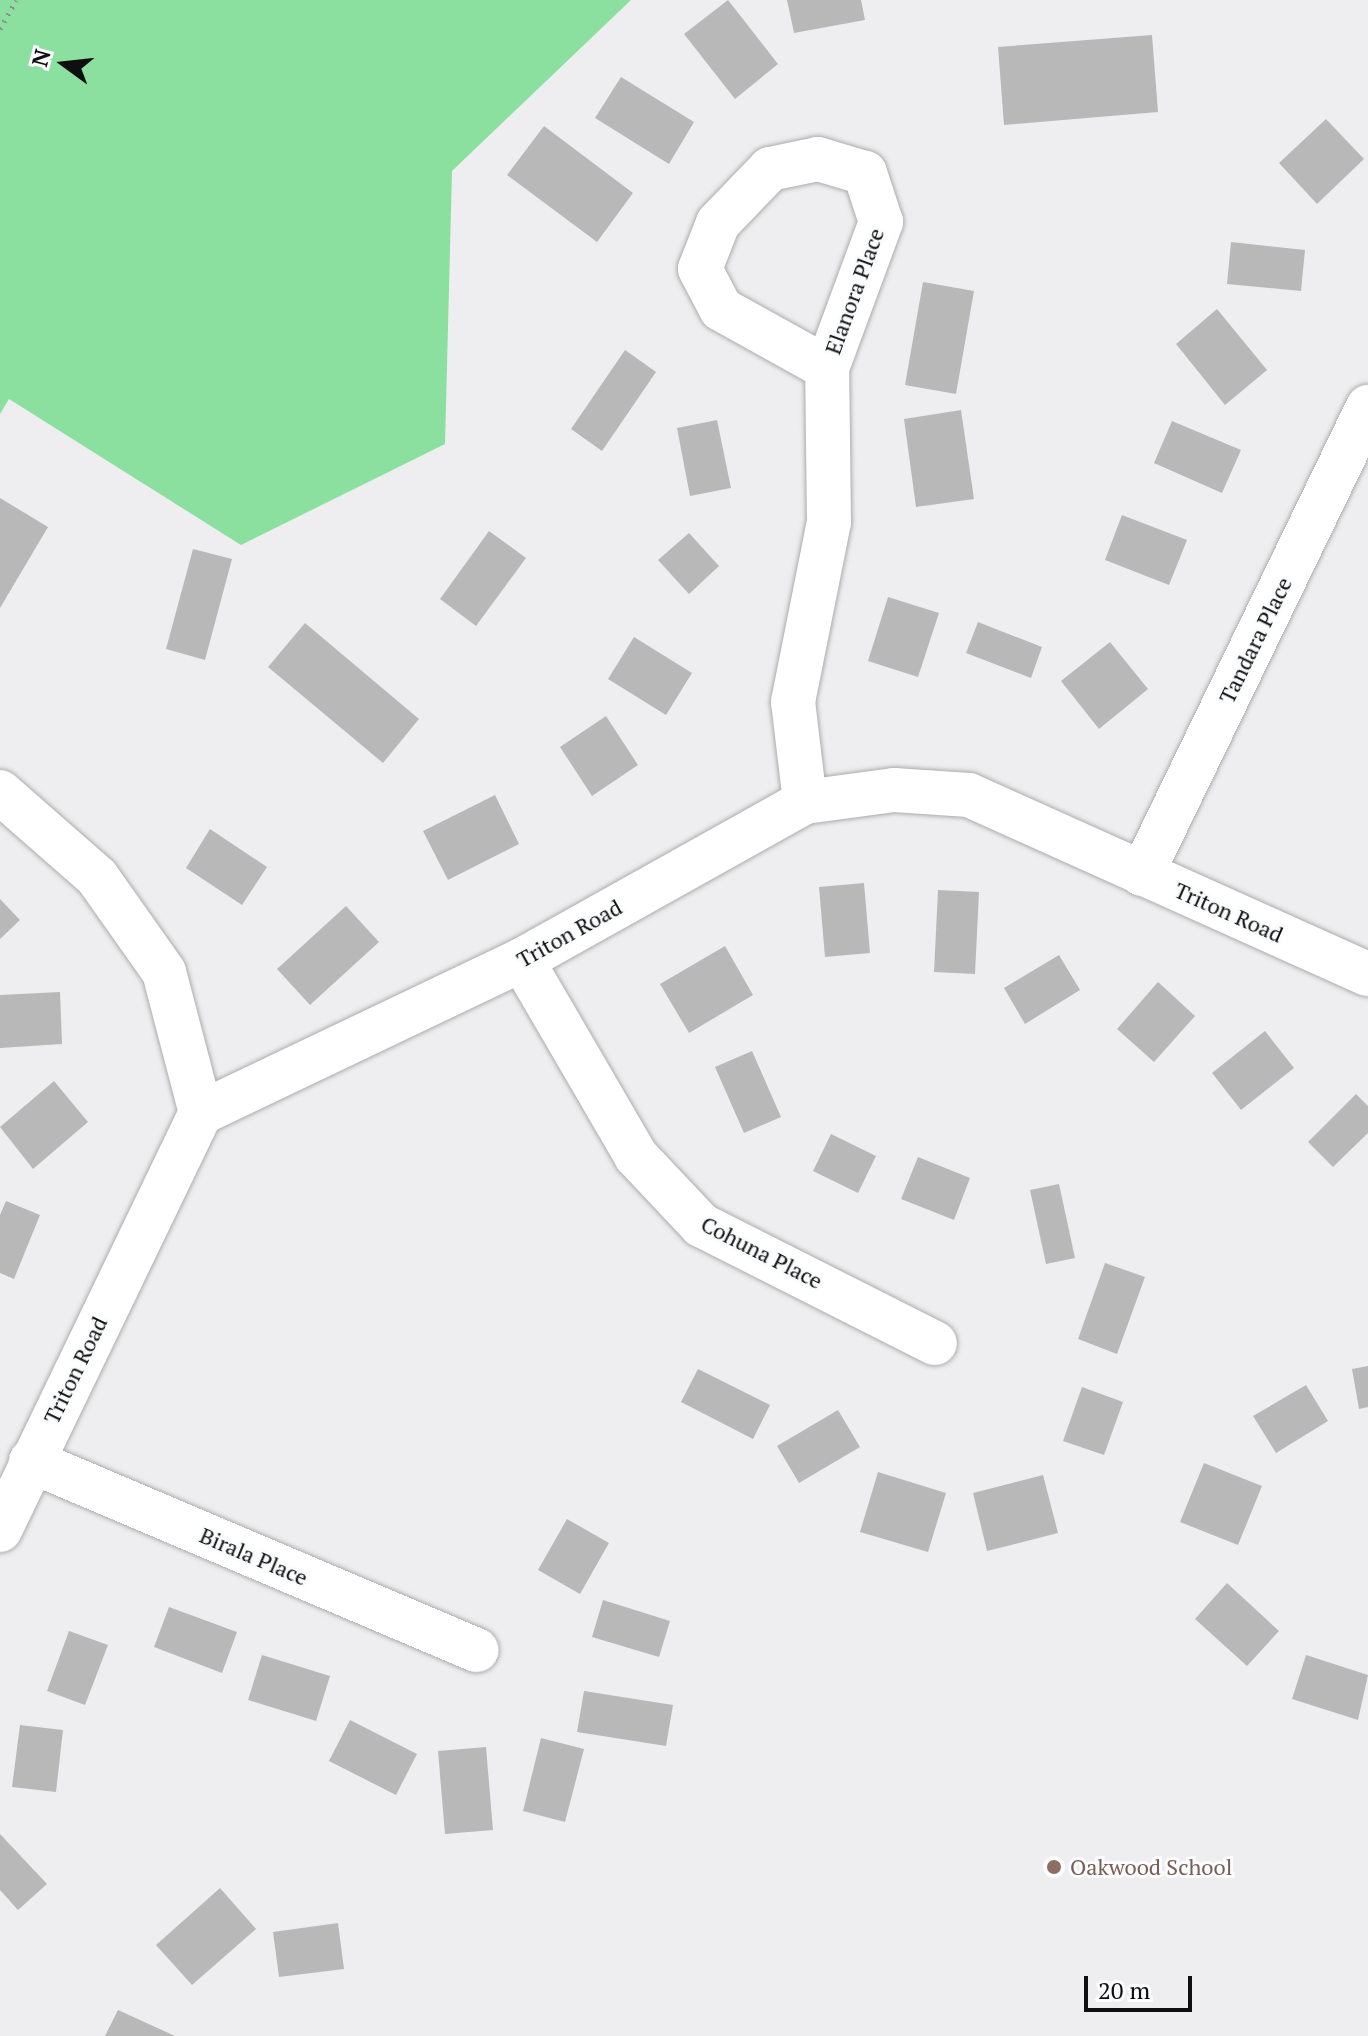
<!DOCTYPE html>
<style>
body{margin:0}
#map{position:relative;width:1368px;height:2036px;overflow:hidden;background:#eeeef0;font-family:"PT Serif",serif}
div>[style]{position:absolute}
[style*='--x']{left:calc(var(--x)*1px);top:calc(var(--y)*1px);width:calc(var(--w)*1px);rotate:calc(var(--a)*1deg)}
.green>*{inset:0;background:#8bdf9f}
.building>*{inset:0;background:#b9b8b9}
.path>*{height:5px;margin-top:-2.5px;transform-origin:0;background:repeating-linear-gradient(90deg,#8f8f90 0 2px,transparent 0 8px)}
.roads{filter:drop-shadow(0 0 2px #acacad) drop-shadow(0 0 2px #acacad)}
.minor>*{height:44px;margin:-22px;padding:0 22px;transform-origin:22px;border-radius:22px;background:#fff}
.dots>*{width:22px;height:22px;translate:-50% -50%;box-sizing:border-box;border:4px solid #fbfcfd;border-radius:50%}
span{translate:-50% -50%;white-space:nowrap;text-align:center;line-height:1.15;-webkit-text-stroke:6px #fbfcfd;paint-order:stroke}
.street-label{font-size:22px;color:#0f0f10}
.education-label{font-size:22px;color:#785e54}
.left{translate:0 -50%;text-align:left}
.north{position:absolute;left:24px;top:24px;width:80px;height:80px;-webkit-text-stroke:6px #fbfcfd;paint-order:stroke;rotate:285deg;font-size:22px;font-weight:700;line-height:32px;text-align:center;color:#0f0f10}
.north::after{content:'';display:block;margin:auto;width:28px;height:36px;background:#0f0f10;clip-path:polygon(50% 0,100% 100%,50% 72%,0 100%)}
.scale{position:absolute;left:1084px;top:1976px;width:108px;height:36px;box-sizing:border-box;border:4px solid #0f0f10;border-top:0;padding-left:10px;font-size:24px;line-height:28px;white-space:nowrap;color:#0f0f10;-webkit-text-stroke:6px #fbfcfd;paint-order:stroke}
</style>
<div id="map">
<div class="green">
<i style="clip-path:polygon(0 0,631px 0,452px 171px,445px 444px,241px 545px,9px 399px,0 414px)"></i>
</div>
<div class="building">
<i style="clip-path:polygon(728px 0,778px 64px,735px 99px,684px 34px)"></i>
<i style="clip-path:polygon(787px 0,861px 0,865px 20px,794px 33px)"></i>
<i style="clip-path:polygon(1152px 35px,1158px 112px,1004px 125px,998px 47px)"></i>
<i style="clip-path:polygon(621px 77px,694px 122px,669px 164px,595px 118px)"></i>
<i style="clip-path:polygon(1326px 119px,1364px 159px,1317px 204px,1279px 163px)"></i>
<i style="clip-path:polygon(544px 126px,633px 193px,597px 242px,507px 175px)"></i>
<i style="clip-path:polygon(1231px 242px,1305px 250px,1301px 291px,1227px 284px)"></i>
<i style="clip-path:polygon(923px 282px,974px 291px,956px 394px,905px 385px)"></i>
<i style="clip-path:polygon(1217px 309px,1267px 370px,1225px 405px,1176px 344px)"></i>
<i style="clip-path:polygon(625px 350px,656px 372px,602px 451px,571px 429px)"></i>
<i style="clip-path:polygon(961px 410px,974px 499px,916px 507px,904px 419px)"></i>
<i style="clip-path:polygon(717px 420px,731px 488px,690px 496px,677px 428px)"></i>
<i style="clip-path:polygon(1172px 421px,1241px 450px,1222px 493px,1154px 463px)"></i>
<i style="clip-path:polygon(0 498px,48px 527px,0 608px)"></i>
<i style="clip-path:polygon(1122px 515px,1187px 540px,1169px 585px,1105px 560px)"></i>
<i style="clip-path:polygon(489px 531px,526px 558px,476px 626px,440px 599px)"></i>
<i style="clip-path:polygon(689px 533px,719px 566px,689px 594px,658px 560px)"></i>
<i style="clip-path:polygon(193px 549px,232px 559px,205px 660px,166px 649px)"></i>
<i style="clip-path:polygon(888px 597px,939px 613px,918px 677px,868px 661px)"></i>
<i style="clip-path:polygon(978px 622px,1042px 647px,1031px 678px,966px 653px)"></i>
<i style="clip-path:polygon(305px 623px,419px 719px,383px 763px,268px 667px)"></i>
<i style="clip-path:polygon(634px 637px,692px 673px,666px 715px,608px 679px)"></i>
<i style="clip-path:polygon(1110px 642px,1148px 689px,1099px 729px,1061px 681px)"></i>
<i style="clip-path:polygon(606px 716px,638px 765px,592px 796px,560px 747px)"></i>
<i style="clip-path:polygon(495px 795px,519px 844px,448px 880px,423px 831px)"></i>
<i style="clip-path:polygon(210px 829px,267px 867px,242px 905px,186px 868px)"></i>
<i style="clip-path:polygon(864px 883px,870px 953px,825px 957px,819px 887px)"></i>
<i style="clip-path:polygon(938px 890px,979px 892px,975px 974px,934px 972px)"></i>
<i style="clip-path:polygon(0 899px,20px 920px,0 939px)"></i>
<i style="clip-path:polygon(346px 906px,379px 942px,310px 1005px,277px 969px)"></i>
<i style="clip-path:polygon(725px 946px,753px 995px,689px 1033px,660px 984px)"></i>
<i style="clip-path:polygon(1059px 955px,1080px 990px,1025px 1024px,1004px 988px)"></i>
<i style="clip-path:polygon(1158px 982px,1195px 1016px,1154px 1062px,1117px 1029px)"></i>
<i style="clip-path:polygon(60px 992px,62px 1044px,0 1048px,0 995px)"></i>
<i style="clip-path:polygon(1265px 1031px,1294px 1068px,1241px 1110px,1212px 1073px)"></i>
<i style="clip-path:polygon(752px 1051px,781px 1117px,744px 1133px,715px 1067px)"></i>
<i style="clip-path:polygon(54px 1081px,88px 1122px,33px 1169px,0 1127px)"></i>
<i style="clip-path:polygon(1356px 1094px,1368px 1106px,1368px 1133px,1333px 1167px,1308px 1142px)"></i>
<i style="clip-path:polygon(831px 1134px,876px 1156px,858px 1193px,813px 1171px)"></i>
<i style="clip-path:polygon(918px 1157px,970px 1178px,954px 1220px,901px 1199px)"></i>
<i style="clip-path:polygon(1059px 1184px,1075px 1258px,1046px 1264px,1030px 1190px)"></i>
<i style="clip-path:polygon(6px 1201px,40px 1215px,14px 1279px,0 1273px,0 1215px)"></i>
<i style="clip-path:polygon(1105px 1263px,1145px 1277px,1117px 1354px,1078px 1339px)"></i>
<i style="clip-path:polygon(1368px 1366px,1368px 1407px,1359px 1409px,1352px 1369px)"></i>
<i style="clip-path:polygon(698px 1369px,770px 1405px,753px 1439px,681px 1402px)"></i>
<i style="clip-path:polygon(1306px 1385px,1328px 1421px,1276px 1453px,1253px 1416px)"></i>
<i style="clip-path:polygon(1082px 1387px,1123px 1402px,1104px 1455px,1063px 1441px)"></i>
<i style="clip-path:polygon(838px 1410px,860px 1447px,799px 1483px,777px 1446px)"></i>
<i style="clip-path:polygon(1204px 1463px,1262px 1486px,1238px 1545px,1180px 1522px)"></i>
<i style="clip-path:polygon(878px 1472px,946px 1493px,928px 1552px,860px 1532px)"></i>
<i style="clip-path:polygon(1043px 1475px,1058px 1533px,987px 1551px,973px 1493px)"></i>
<i style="clip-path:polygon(567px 1519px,609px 1543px,580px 1594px,538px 1570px)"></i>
<i style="clip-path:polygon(1227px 1583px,1279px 1631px,1247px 1666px,1195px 1619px)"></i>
<i style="clip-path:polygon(603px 1600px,670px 1621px,659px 1657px,592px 1637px)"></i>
<i style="clip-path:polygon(169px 1607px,237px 1632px,222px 1673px,154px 1647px)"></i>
<i style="clip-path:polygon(69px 1631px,108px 1645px,85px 1705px,47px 1691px)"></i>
<i style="clip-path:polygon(262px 1655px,330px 1676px,316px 1721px,248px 1700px)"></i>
<i style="clip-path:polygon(1306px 1655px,1368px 1675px,1358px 1720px,1292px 1699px)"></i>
<i style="clip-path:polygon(584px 1691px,673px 1705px,666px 1746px,577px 1732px)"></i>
<i style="clip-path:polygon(350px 1720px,417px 1754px,396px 1795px,329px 1761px)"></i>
<i style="clip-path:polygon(20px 1725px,63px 1730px,56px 1792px,12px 1787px)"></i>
<i style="clip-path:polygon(541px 1738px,584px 1749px,565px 1822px,523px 1811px)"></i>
<i style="clip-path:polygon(486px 1747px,493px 1830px,445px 1834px,438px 1751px)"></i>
<i style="clip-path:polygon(0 1834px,47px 1884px,18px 1910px,0 1890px)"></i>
<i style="clip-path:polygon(220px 1888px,256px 1929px,192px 1985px,156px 1945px)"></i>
<i style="clip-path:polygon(338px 1923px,344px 1969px,279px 1977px,273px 1932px)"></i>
<i style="clip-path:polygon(118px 2010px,175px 2036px,105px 2036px)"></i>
</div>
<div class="path">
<i style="--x:0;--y:29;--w:33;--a:-61"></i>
</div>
<div class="roads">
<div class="minor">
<i style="--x:0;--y:792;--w:129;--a:41.2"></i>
<i style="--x:97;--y:877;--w:116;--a:54.8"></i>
<i style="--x:164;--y:972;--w:146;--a:75.3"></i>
<i style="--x:805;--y:802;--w:101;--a:-96.8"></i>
<i style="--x:793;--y:702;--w:184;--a:-78.7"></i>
<i style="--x:829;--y:522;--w:154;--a:-90.7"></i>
<i style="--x:827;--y:368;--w:156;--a:-69.7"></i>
<i style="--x:881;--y:222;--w:52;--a:-108.1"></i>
<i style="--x:865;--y:173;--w:49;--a:-163.4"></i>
<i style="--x:818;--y:159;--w:49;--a:168.2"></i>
<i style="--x:770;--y:169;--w:75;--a:133.9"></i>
<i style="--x:718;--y:223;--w:49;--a:111.4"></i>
<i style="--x:700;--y:269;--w:45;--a:62.3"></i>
<i style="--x:721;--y:309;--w:121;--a:29.1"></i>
<i style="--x:1142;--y:874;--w:519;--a:-64.18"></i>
<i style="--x:522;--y:960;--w:227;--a:59.8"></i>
<i style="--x:636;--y:1156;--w:95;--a:46.7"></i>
<i style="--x:701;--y:1225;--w:262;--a:26.8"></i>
<i style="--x:31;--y:1461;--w:484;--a:23"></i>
<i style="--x:0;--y:1530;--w:463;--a:-64.3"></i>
<i style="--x:201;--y:1113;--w:356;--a:-25.5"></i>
<i style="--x:522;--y:960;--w:324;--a:-29.2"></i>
<i style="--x:805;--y:802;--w:90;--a:-7.7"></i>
<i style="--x:894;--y:790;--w:75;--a:3.8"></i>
<i style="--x:969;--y:795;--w:437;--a:24.2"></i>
</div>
</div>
<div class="dots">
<i style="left:1054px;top:1867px;background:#8d6e63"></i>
</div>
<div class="street-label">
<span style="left:854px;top:291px;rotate:-70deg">Elanora Place</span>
<span style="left:1255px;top:640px;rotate:-64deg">Tandara Place</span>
<span style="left:1229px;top:912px;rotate:24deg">Triton Road</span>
<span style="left:569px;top:933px;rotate:-29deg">Triton Road</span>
<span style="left:762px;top:1252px;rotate:27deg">Cohuna Place</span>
<span style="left:75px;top:1370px;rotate:-64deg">Triton Road</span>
<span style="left:254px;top:1556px;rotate:23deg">Birala Place</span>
</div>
<div class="education-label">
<span class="left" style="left:1070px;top:1867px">Oakwood School</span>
</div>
<div class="north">N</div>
<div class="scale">20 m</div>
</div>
